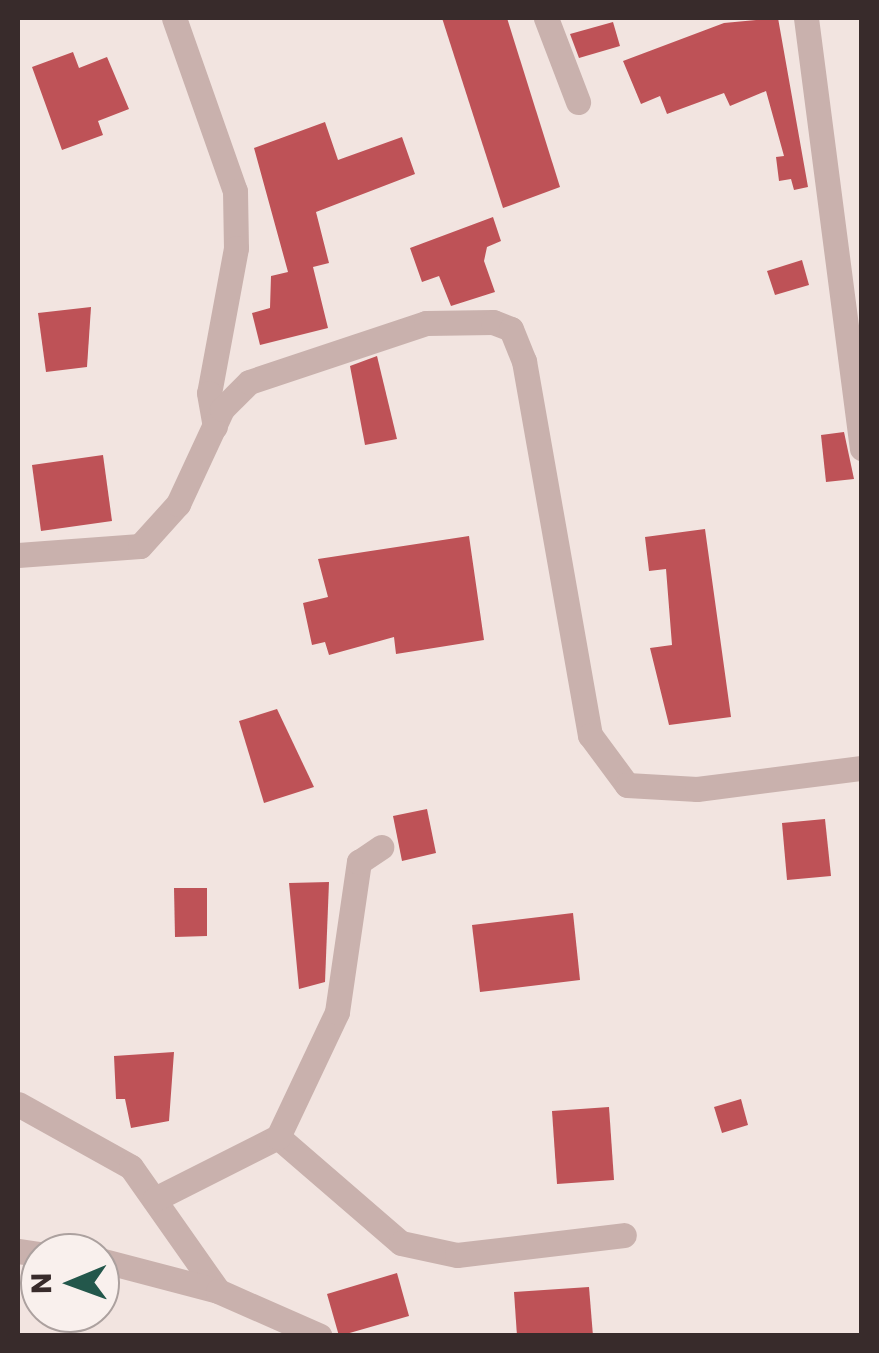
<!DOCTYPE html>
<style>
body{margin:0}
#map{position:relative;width:879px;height:1353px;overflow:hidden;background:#f2e4e0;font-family:Poppins,sans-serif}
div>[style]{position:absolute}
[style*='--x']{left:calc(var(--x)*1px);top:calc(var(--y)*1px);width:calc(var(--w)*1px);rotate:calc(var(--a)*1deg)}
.building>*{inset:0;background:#be5257}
.minor>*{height:25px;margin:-12.5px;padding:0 12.5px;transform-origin:12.5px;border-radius:12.5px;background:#c9b1ad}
span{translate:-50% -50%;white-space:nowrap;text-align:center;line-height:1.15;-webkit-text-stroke:10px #f9f0ed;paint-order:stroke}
.frame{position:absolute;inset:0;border:20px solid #382b2b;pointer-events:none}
.north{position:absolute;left:20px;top:1233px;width:100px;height:100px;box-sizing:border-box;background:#f9f0ed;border:2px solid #aca19f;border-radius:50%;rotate:269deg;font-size:28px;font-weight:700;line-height:40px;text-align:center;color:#382b2b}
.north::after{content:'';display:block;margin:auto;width:35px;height:45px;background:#23574b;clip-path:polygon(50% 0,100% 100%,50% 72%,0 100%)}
</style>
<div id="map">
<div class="building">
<i style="clip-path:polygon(442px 18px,507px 18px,560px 187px,503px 208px)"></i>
<i style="clip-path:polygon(778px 18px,808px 187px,794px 190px,791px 179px,779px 181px,776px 157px,784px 156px,766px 91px,730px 106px,724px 93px,667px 114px,660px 96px,641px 104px,623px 61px,724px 23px)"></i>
<i style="clip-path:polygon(613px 22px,620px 46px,579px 58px,570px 34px)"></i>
<i style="clip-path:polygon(73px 52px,79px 68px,107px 57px,129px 109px,98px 121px,103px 135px,62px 150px,32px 67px)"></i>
<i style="clip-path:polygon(325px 122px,338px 160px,402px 137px,415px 174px,316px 212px,329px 263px,313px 267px,328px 328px,260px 345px,252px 313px,270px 308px,271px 276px,288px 272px,254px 148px)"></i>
<i style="clip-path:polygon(493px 217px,501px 241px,487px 247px,484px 261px,495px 292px,451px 306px,439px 276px,422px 282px,410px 248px)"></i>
<i style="clip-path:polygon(802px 260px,809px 285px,775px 295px,767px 271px)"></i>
<i style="clip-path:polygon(91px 307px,87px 367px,46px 372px,38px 313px)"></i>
<i style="clip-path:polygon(377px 356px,397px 439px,365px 445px,350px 366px)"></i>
<i style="clip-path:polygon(844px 432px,854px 479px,826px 482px,821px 435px)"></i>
<i style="clip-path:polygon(103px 455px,112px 521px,41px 531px,32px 465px)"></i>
<i style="clip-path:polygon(705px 529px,731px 717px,669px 725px,650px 648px,672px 645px,666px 569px,649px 571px,645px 537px)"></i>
<i style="clip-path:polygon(469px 536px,484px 640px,396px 654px,394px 637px,329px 655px,325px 642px,312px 645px,303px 603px,328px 597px,318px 559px)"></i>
<i style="clip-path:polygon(277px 709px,314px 787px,264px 803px,239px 721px)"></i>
<i style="clip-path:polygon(427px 809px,436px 853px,402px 861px,393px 816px)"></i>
<i style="clip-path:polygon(825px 819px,831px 876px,787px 880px,782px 823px)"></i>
<i style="clip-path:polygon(329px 882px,325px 982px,299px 989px,289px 883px)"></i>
<i style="clip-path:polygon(174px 888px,207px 888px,207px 936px,175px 937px)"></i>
<i style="clip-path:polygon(573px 913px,580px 980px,480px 992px,472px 925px)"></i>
<i style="clip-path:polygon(174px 1052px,169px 1121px,131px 1128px,125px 1099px,116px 1099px,114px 1056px)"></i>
<i style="clip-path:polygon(741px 1099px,748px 1125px,722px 1133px,714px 1107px)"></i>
<i style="clip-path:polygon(609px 1107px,614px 1180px,557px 1184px,552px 1111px)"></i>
<i style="clip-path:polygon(397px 1273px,409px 1316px,339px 1336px,327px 1294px)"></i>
<i style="clip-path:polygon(589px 1287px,593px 1336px,517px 1336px,514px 1292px)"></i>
</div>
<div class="minor">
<i style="--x:174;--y:18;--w:183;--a:70.6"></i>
<i style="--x:235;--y:191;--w:57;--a:89"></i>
<i style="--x:236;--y:248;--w:147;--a:100.5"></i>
<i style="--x:209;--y:393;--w:34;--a:80"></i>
<i style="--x:546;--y:18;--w:90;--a:69.1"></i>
<i style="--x:806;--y:18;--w:434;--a:82.6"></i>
<i style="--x:18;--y:555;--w:122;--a:-4.2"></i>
<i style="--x:140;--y:546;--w:57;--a:-47.9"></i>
<i style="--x:178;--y:504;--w:105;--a:-65.1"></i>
<i style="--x:222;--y:409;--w:38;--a:-45"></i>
<i style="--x:249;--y:382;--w:187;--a:-18.4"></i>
<i style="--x:426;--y:323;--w:67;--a:-0.9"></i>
<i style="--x:493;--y:322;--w:19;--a:21"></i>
<i style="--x:511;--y:329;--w:35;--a:68"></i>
<i style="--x:524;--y:361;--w:380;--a:80"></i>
<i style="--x:590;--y:735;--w:62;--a:53.5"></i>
<i style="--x:627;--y:785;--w:70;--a:3.3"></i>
<i style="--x:697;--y:789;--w:166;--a:-7.3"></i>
<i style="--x:18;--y:1104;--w:129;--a:29.1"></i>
<i style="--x:131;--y:1167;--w:151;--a:54.9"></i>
<i style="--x:278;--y:1137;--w:162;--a:40.8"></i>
<i style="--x:401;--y:1243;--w:57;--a:12.1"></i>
<i style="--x:457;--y:1255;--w:168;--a:-6.8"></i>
<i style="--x:155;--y:1199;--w:138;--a:-26.8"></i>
<i style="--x:278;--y:1137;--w:138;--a:-64.7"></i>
<i style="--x:337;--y:1012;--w:152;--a:-81.7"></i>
<i style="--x:359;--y:862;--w:27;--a:-34"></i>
<i style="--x:18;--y:1251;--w:22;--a:8"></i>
<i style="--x:100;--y:1260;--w:122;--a:14.7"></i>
<i style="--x:218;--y:1291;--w:111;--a:23.8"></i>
</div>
<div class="frame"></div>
<div class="north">N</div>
</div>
